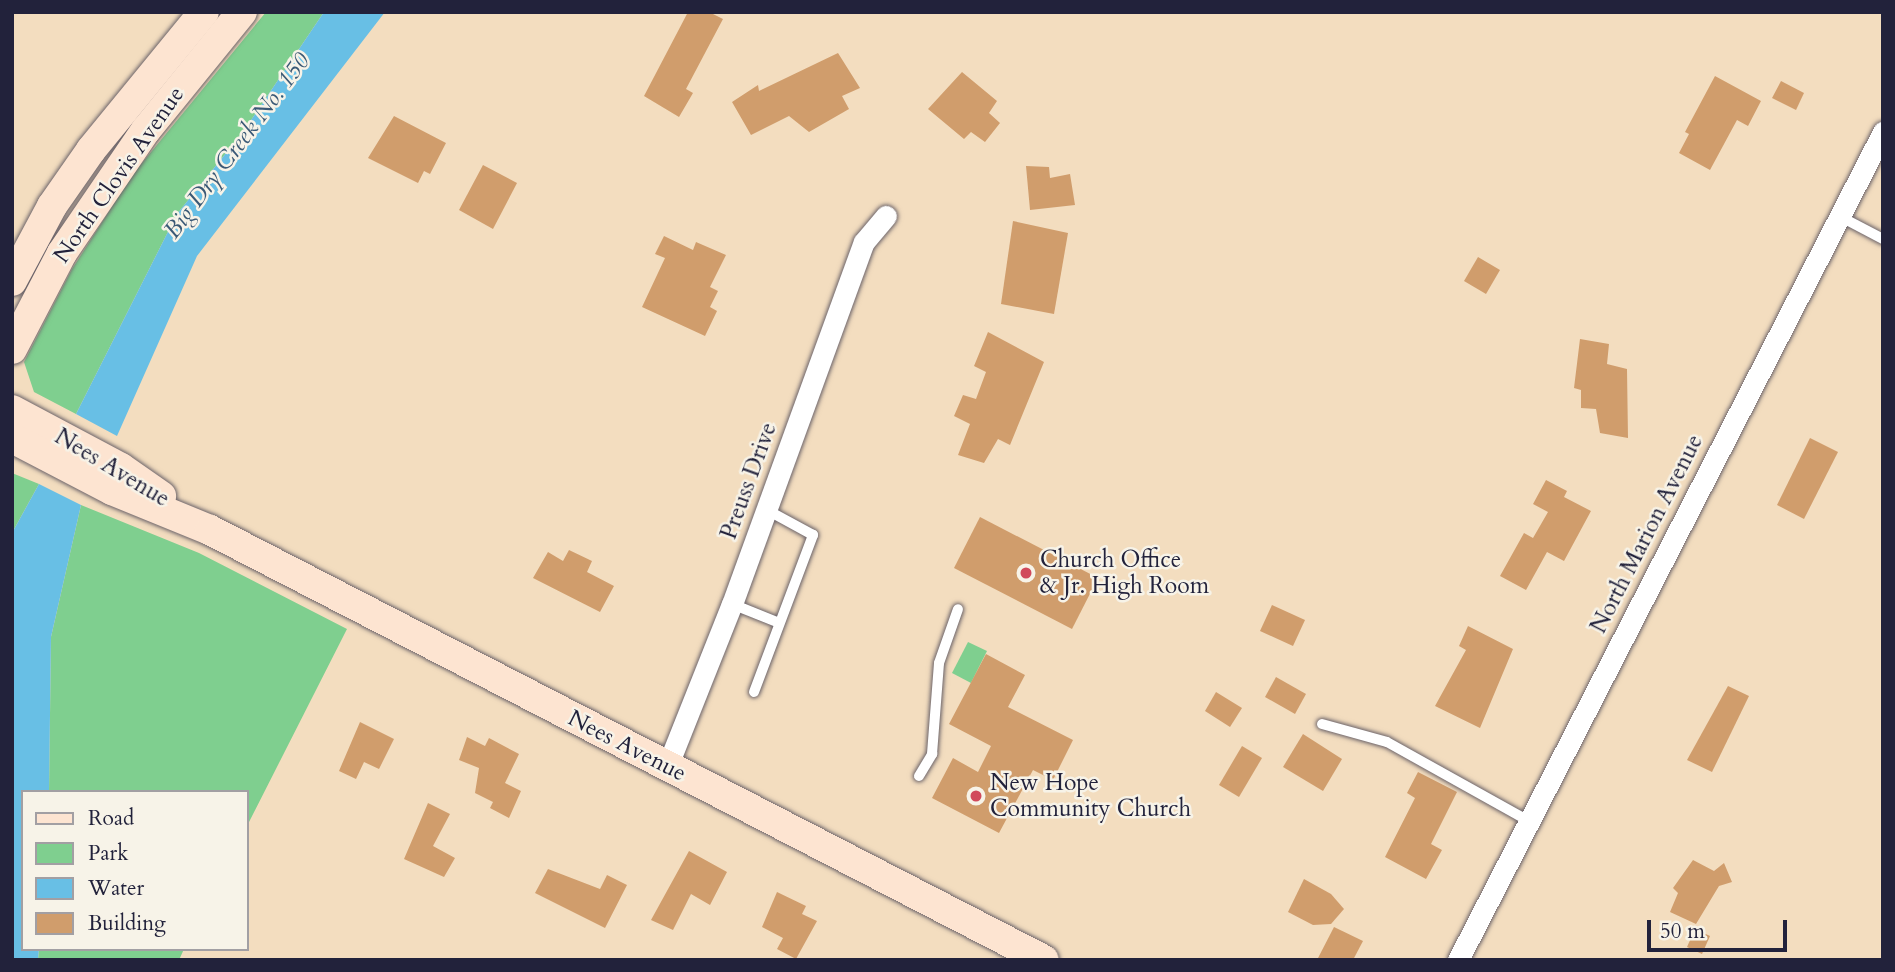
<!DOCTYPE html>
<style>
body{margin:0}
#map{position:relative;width:1895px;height:972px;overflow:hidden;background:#f3ddbf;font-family:Cardo,serif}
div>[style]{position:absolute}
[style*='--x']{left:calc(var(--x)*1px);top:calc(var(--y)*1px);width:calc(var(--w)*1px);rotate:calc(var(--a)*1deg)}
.green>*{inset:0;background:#7fcf8f}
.water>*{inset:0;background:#68bfe5}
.building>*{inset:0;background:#d09d6c}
.roads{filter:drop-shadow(0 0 2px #6b6369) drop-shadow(0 0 2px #6b6369)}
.lane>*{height:10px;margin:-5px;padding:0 5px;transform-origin:5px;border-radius:5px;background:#fff}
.street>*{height:21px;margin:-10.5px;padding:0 10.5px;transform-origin:10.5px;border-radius:10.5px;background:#fff}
.secondary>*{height:30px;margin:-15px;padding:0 15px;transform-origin:15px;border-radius:15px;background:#fde4d1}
.dots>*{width:19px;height:19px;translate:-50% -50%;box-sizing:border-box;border:4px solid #f7f3e8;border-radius:50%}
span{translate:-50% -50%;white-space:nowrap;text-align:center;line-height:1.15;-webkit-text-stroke:5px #f7f3e8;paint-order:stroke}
.street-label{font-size:23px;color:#22223b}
.poi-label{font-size:23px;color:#22223b}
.left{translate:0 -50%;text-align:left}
.water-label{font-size:24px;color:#3a5976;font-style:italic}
.frame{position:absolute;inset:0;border:14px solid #22223b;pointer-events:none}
.legend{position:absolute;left:21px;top:790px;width:228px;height:161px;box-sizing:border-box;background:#f7f3e8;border:2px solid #a29fa3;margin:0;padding:9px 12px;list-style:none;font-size:21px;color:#22223b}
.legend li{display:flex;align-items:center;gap:14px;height:35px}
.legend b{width:35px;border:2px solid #a29fa3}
.scale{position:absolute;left:1647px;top:920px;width:140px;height:32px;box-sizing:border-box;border:4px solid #22223b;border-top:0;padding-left:9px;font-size:21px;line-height:24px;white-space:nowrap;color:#22223b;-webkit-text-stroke:5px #f7f3e8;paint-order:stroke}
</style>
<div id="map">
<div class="green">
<i style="clip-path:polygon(266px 12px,324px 12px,243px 132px,177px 214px,76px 414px,34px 392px,24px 362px,72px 269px,133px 174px)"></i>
<i style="clip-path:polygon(12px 473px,39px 484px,12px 533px)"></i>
<i style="clip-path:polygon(81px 505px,199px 553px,347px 629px,247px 826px,247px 792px,49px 792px,51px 637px)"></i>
<i style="clip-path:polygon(968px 642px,987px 651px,971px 683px,952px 673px)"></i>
<i style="clip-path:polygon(39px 949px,184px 949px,179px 960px,38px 960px)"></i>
</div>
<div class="water">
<i style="clip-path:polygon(324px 12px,385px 12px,197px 256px,117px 436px,76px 414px,177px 214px,243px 132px)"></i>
<i style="clip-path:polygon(39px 484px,81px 505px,51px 637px,49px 792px,23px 792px,23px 949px,39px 949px,38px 959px,12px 960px,12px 533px)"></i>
</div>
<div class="building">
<i style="clip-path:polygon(688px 12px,709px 12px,723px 19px,686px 89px,693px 93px,679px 117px,644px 96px)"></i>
<i style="clip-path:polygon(838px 53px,860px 88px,842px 96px,849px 109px,809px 132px,789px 116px,751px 135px,732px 102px,758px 85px,759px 91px)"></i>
<i style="clip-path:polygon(962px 72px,997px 101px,989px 113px,1000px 123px,985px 142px,971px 132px,964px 139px,928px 109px)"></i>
<i style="clip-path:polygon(1715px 76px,1761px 101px,1748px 126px,1737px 120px,1710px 170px,1679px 153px,1689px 134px,1685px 132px)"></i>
<i style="clip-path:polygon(1781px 81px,1804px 93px,1796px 110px,1772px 98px)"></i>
<i style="clip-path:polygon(394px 116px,446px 143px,430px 174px,424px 171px,418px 183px,368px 158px)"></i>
<i style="clip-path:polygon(483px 165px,517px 183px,493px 229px,459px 210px)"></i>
<i style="clip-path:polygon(1026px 166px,1049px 167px,1050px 178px,1070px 174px,1075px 205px,1030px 210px)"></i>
<i style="clip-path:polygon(1013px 221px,1068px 233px,1054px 314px,1001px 304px)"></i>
<i style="clip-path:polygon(664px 236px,693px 250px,696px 242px,726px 255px,710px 287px,718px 291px,710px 307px,717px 311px,705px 336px,642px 307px,665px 258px,655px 254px)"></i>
<i style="clip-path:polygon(1478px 257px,1500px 270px,1486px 294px,1464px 281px)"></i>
<i style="clip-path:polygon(988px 332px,1044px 362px,1010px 445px,998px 439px,984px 463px,958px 455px,970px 424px,954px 416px,963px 395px,976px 399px,986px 372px,974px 366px)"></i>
<i style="clip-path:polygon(1580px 339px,1609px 344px,1607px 364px,1627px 369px,1628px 438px,1600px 433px,1596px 409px,1581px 408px,1581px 390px,1574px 388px)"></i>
<i style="clip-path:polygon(1810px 438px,1838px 452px,1804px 519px,1777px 505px)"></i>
<i style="clip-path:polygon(1546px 480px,1567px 491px,1564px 497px,1591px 511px,1564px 561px,1547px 552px,1526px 590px,1500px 576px,1524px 533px,1533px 538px,1548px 512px,1533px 504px)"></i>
<i style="clip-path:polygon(980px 517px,1098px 578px,1072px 629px,954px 568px)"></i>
<i style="clip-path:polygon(569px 550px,592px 561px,587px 572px,614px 586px,600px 612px,533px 578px,548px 552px,563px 561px)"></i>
<i style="clip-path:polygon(1272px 605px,1305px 620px,1293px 646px,1260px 631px)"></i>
<i style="clip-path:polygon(1468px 626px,1513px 649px,1480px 728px,1435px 706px,1466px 650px,1459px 646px)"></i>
<i style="clip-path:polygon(986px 654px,1025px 675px,1008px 707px,1073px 740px,1053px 780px,1033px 770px,999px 833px,932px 798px,953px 758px,978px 772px,991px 746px,949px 724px)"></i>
<i style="clip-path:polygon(1276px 677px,1306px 694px,1295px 714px,1265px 697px)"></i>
<i style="clip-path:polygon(1728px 686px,1749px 696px,1712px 772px,1687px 760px)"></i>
<i style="clip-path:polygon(1216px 692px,1242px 708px,1230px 727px,1205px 711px)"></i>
<i style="clip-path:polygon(360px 722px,394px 739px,379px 769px,364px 762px,356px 779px,339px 771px)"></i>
<i style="clip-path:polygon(1303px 734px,1342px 759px,1323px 791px,1283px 767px)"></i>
<i style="clip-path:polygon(467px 737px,485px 746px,489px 738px,519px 754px,505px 783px,521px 791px,509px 818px,490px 808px,493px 802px,475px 793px,479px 768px,459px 760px)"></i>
<i style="clip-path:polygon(1242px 746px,1262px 758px,1239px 797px,1219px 785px)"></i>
<i style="clip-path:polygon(1418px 772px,1457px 792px,1431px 844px,1442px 850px,1426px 879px,1385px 857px,1415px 798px,1407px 793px)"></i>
<i style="clip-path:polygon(428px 803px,450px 814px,433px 846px,455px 858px,444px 877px,404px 859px)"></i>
<i style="clip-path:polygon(689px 851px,727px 872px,710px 905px,691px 894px,673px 930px,651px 920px)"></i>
<i style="clip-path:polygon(1693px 860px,1714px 871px,1724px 863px,1732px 882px,1719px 886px,1696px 924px,1670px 912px,1678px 893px,1673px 888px)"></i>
<i style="clip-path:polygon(548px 869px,600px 889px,607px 875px,627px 885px,605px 928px,535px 893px)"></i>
<i style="clip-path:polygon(1304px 879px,1331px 894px,1344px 909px,1331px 924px,1313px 925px,1288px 912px)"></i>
<i style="clip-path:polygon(777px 892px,806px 906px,802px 914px,817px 921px,796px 959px,777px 949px,783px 938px,762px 927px)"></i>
<i style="clip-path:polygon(1334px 927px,1363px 941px,1353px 960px,1317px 960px)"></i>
<i style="clip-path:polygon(1695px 929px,1710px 936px,1702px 954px,1687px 947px)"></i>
</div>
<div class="roads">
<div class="lane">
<i style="--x:1839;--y:216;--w:50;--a:27.6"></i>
<i style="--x:732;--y:604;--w:48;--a:21.8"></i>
<i style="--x:754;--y:692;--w:168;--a:-69.4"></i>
<i style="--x:813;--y:535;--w:52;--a:-151.5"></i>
<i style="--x:1322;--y:724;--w:67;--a:15.5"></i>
<i style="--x:1387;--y:742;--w:162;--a:29.1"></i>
<i style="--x:919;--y:776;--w:26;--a:-59"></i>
<i style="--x:932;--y:754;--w:91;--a:-85.6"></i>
<i style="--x:939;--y:663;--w:57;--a:-70.6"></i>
</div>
<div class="street">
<i style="--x:667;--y:767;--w:175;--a:-68.3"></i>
<i style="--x:732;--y:604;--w:385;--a:-70"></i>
<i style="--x:864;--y:242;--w:34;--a:-50"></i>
<i style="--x:1458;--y:960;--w:931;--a:-62.83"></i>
</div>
<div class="secondary">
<i style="--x:12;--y:281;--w:85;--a:-61.9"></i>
<i style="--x:52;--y:206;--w:68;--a:-55.1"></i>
<i style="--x:91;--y:150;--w:178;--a:-50.7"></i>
<i style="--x:12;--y:349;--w:108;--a:-62.5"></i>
<i style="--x:62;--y:253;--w:149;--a:-55.7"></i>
<i style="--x:146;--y:130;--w:152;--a:-50.9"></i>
<i style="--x:12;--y:410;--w:123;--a:28"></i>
<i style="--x:121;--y:468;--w:49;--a:35"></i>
<i style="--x:12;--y:438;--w:113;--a:27.5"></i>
<i style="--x:112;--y:490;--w:106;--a:22.2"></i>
<i style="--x:210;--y:530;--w:938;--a:27.28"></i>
</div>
</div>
<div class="dots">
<i style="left:1026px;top:573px;background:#d1495b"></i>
<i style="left:976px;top:796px;background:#d1495b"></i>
</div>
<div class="street-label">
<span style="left:119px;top:175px;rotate:-55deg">North Clovis Avenue</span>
<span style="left:112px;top:468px;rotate:31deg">Nees Avenue</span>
<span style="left:749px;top:481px;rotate:-70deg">Preuss Drive</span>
<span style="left:1647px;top:534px;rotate:-63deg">North Marion Avenue</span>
<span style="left:627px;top:746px;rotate:27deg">Nees Avenue</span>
</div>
<div class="poi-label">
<span class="left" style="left:1040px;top:573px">Church Office<br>&amp; Jr. High Room</span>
<span class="left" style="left:990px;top:796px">New Hope<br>Community Church</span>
</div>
<div class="water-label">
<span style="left:237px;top:146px;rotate:-53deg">Big Dry Creek No. 150</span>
</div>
<div class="frame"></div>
<ul class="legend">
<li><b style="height:9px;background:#fde4d1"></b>Road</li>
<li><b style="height:19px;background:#7fcf8f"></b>Park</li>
<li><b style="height:19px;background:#68bfe5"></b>Water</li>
<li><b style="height:19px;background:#d09d6c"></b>Building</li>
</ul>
<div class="scale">50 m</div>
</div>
